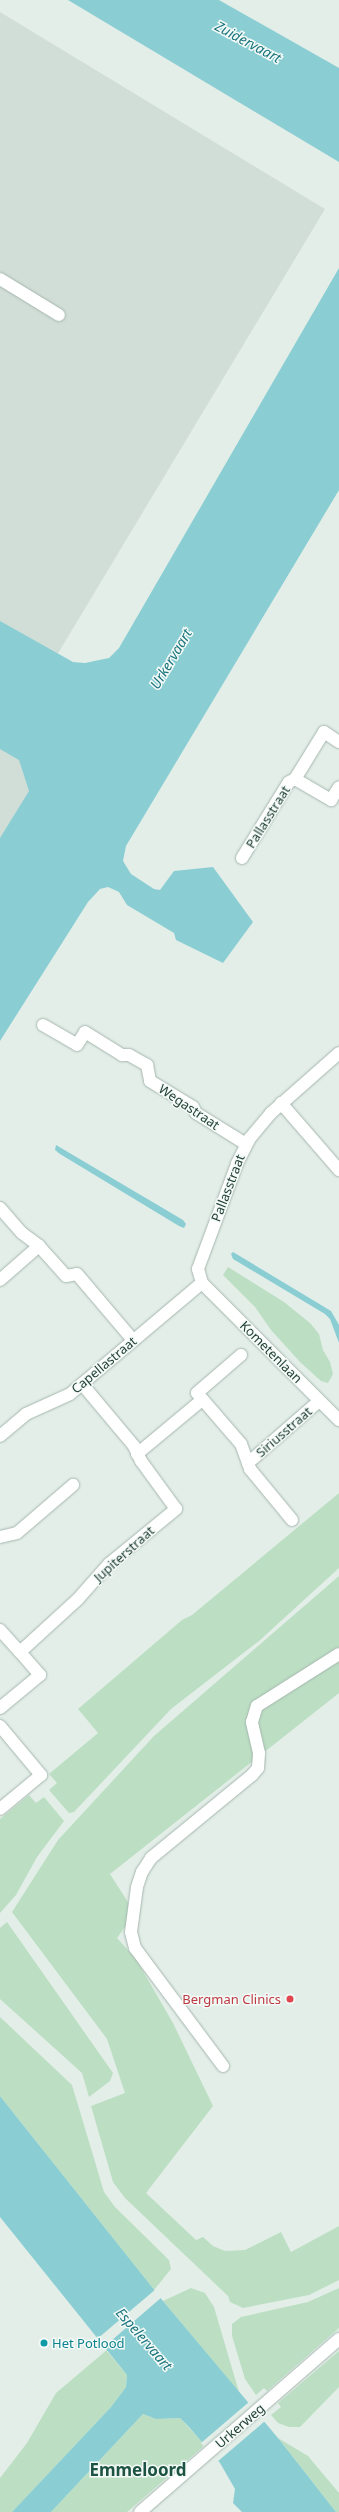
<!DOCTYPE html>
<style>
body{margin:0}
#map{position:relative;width:339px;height:2512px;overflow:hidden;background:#e3eee8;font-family:"Noto Sans",sans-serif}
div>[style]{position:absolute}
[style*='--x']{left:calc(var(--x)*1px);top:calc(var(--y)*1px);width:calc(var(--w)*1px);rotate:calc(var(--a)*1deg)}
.built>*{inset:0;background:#d1ded7}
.green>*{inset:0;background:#bcdfc3}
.water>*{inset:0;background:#8aced4}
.pier>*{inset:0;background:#e3eee8}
.roads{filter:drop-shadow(0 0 1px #a5b6af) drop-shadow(0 0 1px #a5b6af)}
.minor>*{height:12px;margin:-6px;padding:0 6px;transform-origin:6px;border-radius:6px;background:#fff}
.secondary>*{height:12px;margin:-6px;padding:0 6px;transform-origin:6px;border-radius:6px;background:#fff}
.dots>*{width:11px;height:11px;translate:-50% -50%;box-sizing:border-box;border:2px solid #f4faf7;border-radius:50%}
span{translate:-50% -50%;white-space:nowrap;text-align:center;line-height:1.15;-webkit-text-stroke:3px #f4faf7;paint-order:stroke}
.street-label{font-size:13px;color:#224036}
.health-label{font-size:13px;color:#be3a42}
.right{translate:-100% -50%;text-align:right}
.culture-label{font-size:13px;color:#0d838f}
.left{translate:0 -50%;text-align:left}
.water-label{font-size:14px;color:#1a757e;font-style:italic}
.district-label{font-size:17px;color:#1d5342;font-weight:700}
</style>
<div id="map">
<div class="built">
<i style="clip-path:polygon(0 12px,325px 209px,57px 655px,42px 791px,0 859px)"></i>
</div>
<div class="green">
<i style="clip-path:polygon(228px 1267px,284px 1302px,310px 1323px,319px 1334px,323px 1350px,330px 1362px,333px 1374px,328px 1383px,321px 1381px,300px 1362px,271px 1330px,255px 1307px,223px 1275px)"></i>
<i style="clip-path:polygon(339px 1493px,339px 1568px,259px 1641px,171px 1709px,74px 1812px,69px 1813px,49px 1790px,57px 1783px,49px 1774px,98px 1733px,78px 1709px,182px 1620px,192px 1615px)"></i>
<i style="clip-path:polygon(339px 1576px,339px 1693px,110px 1874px,135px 1913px,117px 1938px,136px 1959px,173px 2023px,213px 2106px,146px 2193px,196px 2240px,203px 2237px,213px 2246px,225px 2251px,245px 2250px,281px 2232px,291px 2252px,339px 2226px,339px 2280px,309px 2295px,243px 2308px,230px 2302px,228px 2296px,125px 2198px,113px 2182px,91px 2106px,125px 2093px,107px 2039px,12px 1912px,58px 1840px,154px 1736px)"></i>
<i style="clip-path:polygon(29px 1795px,36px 1803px,44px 1797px,64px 1821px,37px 1857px,16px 1895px,0 1913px,0 1819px)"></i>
<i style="clip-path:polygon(7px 1922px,113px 2073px,110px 2081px,89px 2097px,82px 2073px,0 1999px,0 1928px)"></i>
<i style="clip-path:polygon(0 2017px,72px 2085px,104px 2192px,115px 2207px,169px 2260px,171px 2269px,154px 2290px,0 2096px)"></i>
<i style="clip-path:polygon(191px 2288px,205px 2293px,214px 2307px,239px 2392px,163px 2301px)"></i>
<i style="clip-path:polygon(339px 2288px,339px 2328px,267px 2391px,264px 2388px,256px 2395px,245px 2379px,232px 2336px,232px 2324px,241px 2317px,308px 2302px)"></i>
<i style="clip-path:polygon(108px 2349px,107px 2351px,127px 2375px,126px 2387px,111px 2407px,12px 2512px,0 2512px,0 2478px,27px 2443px,56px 2393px)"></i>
<i style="clip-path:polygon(339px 2351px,339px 2387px,300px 2427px,289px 2427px,278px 2423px,271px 2415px,281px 2407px,278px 2403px)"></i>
<i style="clip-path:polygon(143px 2414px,156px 2419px,180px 2418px,205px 2445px,127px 2512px,51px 2512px)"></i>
<i style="clip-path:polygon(278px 2438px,308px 2456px,339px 2493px,339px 2512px,336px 2512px)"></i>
</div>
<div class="water">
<i style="clip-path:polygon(68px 0,219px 0,339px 68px,339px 162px)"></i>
<i style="clip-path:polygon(339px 268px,339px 490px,126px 846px,123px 861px,131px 874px,154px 889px,160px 890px,174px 871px,213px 867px,253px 922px,223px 963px,176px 940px,174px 933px,127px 905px,119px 892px,108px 887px,100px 889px,88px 902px,0 1041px,0 838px,29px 791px,19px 760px,0 749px,0 621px,73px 662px,85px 663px,109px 658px,119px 648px)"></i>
<i style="clip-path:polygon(56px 1145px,183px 1220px,186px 1224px,184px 1228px,179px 1226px,60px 1154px,55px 1150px)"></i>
<i style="clip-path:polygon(233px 1252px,331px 1311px,339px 1325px,339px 1343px,330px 1319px,325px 1314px,233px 1259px,231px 1254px)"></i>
<i style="clip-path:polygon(0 2096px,163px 2301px,278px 2438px,336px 2512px,242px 2512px,233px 2503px,235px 2489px,220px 2463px,189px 2427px,180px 2418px,156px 2419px,143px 2414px,51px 2512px,12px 2512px,111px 2407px,126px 2387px,127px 2375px,0 2217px)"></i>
</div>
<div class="pier">
<i style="clip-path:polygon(156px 2289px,162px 2297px,104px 2347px,97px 2339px)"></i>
<i style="clip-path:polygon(249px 2402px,265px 2421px,217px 2462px,201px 2443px)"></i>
</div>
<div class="roads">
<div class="minor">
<i style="--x:0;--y:279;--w:69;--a:31.4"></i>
<i style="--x:295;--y:779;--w:42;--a:30.3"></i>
<i style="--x:331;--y:800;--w:15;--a:-58"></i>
<i style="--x:242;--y:858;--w:89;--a:-58.3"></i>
<i style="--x:289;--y:782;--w:7;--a:-27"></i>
<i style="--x:295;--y:779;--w:55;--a:-58.3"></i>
<i style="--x:324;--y:732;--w:18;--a:34"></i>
<i style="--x:43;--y:1025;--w:39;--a:30"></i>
<i style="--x:77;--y:1045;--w:15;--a:-58"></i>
<i style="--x:85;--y:1032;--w:44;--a:31.9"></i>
<i style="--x:122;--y:1055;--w:7;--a:0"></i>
<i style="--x:129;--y:1055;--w:21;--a:29"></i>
<i style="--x:147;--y:1065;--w:16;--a:79"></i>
<i style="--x:150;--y:1081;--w:50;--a:31.2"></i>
<i style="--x:193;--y:1107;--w:7;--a:63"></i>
<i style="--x:196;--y:1113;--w:59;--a:31.8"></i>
<i style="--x:339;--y:1053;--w:91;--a:138.6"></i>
<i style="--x:271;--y:1113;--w:33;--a:130"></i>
<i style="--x:250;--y:1138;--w:29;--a:117"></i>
<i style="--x:237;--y:1164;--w:112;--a:110.4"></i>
<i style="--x:198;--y:1269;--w:15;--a:74"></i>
<i style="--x:202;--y:1283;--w:194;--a:45"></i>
<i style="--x:281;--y:1103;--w:89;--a:49.1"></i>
<i style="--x:0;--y:1208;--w:33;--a:49"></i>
<i style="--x:22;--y:1233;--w:21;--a:37"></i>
<i style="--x:39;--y:1246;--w:40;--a:48"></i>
<i style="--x:66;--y:1276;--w:11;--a:-10"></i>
<i style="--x:77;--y:1274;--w:87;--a:49.7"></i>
<i style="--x:0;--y:1280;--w:52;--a:-41.1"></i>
<i style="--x:241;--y:1355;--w:58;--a:139.2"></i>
<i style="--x:197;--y:1393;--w:67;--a:49.2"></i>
<i style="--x:241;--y:1444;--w:27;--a:70"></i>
<i style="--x:250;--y:1469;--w:66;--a:50.5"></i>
<i style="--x:0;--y:1436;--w:34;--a:-40"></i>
<i style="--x:26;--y:1414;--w:48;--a:-24.4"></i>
<i style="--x:70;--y:1394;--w:172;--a:-40.1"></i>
<i style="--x:137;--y:1454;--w:85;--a:-39.7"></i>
<i style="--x:248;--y:1463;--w:94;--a:-41.1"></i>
<i style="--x:0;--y:1537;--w:17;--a:-13"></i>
<i style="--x:17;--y:1533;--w:74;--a:-40.6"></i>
<i style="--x:0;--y:1630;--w:30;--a:48"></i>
<i style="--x:0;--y:1708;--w:52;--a:-39.5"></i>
<i style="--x:40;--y:1675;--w:30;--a:-131"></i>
<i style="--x:20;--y:1652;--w:79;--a:-42.4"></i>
<i style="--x:78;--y:1599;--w:47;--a:-48.5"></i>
<i style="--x:109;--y:1564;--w:87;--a:-39.4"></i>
<i style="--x:176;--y:1509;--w:59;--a:-126.1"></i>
<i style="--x:141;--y:1461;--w:17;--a:-115"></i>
<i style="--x:134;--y:1446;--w:81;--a:-130"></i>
<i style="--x:0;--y:1726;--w:64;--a:50.1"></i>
<i style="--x:41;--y:1775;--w:53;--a:140.3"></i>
<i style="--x:223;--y:2066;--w:147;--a:-126.7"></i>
<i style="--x:135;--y:1948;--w:16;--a:-104"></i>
<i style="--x:131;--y:1932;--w:45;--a:-82.4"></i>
<i style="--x:137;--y:1887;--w:16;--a:-72"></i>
<i style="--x:142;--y:1872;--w:17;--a:-57"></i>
<i style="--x:151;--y:1858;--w:131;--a:-39.4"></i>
<i style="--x:252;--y:1775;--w:9;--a:-49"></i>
<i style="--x:258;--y:1768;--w:15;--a:-86"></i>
<i style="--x:259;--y:1753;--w:32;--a:-103"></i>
<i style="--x:252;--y:1722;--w:17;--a:-73"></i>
<i style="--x:257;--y:1706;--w:97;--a:-32.4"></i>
</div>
<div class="secondary">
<i style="--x:140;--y:2512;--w:264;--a:-41"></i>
</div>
</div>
<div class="dots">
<i style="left:290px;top:1999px;background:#e0444e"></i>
<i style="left:44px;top:2343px;background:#0f9aa8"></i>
</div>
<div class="street-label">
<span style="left:268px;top:817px;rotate:-58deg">Pallasstraat</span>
<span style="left:189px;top:1107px;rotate:34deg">Wegastraat</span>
<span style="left:228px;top:1188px;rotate:-69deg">Pallasstraat</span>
<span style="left:271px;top:1352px;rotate:45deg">Kometenlaan</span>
<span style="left:104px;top:1365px;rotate:-40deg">Capellastraat</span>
<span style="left:284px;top:1432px;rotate:-41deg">Siriusstraat</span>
<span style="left:124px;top:1554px;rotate:-42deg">Jupiterstraat</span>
<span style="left:240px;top:2426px;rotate:-41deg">Urkerweg</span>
</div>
<div class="health-label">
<span class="right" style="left:281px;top:1999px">Bergman Clinics</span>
</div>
<div class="culture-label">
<span class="left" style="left:52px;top:2343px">Het Potlood</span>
</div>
<div class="water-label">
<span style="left:248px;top:42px;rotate:28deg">Zuidervaart</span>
<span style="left:171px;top:659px;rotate:-59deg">Urkervaart</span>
<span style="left:144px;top:2339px;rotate:49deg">Espelervaart</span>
</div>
<div class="district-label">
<span style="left:138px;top:2470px">Emmeloord</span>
</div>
</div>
